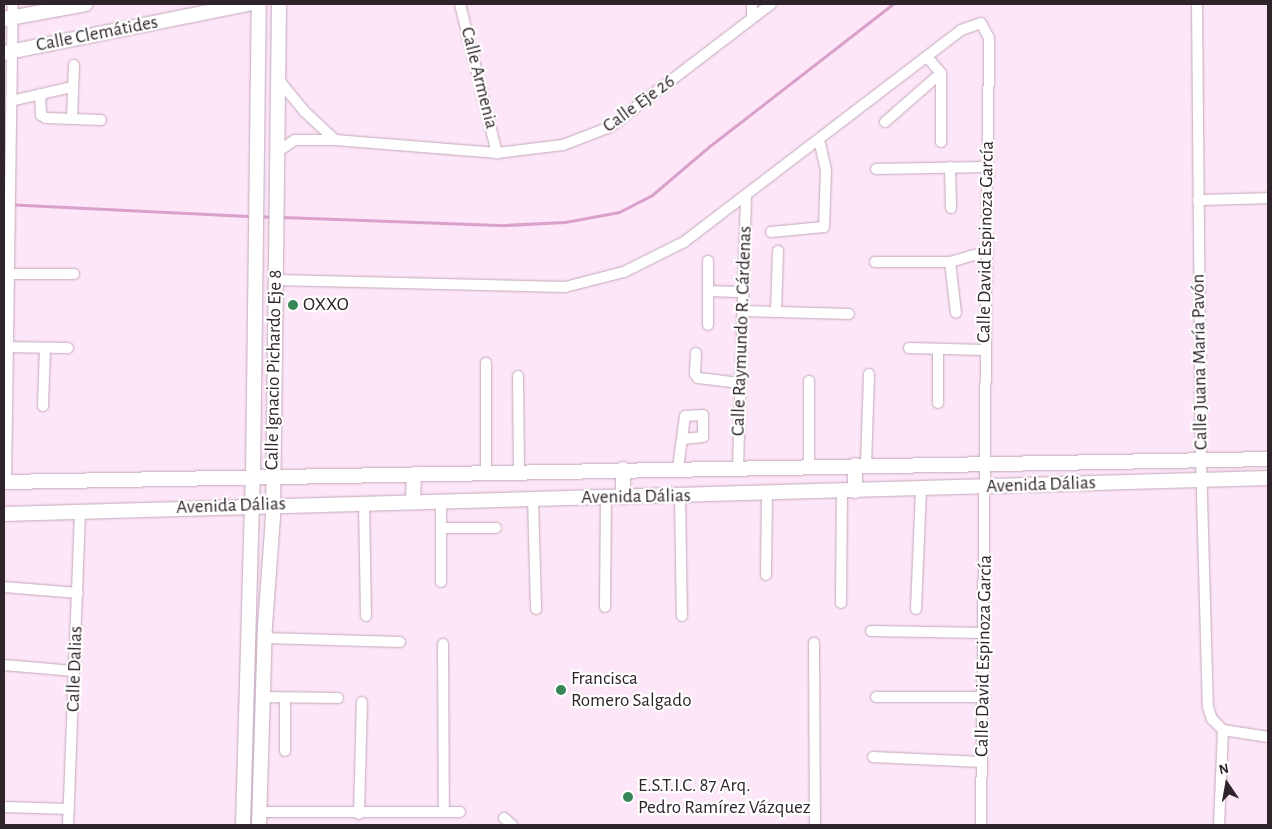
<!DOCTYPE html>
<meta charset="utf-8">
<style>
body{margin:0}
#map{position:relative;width:1272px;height:829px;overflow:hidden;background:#fce6f7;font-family:"Alegreya Sans",sans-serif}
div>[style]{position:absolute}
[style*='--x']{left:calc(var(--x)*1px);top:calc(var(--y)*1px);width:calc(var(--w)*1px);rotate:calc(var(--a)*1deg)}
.stream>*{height:3px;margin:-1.5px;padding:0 1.5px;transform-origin:1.5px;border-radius:1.5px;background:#d8a0cb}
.roads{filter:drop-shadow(0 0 1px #c3a8bc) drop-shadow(0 0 1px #c3a8bc)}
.minor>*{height:10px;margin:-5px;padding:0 5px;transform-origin:5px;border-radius:5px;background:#fff}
.secondary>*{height:14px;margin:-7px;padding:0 7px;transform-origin:7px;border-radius:7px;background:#fff}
.dots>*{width:14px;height:14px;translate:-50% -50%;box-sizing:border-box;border:2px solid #fff;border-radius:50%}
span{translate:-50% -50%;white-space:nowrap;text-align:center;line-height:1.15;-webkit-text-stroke:4.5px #fff;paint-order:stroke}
.street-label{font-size:19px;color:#2f242c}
.poi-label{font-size:19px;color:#2f242c}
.left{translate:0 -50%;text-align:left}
.frame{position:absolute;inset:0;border:5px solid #2f242c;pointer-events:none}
.north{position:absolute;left:1202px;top:759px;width:50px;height:50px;-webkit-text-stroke:4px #fff;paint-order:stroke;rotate:348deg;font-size:14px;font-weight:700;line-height:20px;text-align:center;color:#2f242c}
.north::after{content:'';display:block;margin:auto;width:18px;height:22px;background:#2f242c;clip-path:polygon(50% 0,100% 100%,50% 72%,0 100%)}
</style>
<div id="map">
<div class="stream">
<i style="--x:4;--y:204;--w:249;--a:2.8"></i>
<i style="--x:259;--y:216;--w:14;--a:4"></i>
<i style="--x:282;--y:217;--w:223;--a:2.1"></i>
<i style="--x:505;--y:225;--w:60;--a:-2.9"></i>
<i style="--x:565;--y:222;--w:55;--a:-10.5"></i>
<i style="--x:619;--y:212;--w:37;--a:-27"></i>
<i style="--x:652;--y:195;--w:77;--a:-40.3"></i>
<i style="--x:711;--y:145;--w:230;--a:-37.8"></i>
</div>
<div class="roads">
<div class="minor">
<i style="--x:460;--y:4;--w:154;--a:76.1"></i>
<i style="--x:1197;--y:4;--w:456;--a:89.5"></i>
<i style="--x:1201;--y:460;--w:247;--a:88.4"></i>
<i style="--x:1208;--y:707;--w:13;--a:72"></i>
<i style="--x:1212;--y:719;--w:16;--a:45"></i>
<i style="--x:1223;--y:730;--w:46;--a:8.8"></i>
<i style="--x:752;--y:18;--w:14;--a:-90"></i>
<i style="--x:927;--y:57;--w:21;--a:49"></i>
<i style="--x:941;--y:73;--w:69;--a:90"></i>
<i style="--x:277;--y:78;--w:44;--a:50.5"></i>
<i style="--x:305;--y:112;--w:41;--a:43"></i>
<i style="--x:40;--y:94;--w:21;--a:87"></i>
<i style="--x:41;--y:115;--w:6;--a:31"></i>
<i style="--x:46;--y:118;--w:55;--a:2.1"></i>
<i style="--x:11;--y:101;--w:63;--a:-12.9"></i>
<i style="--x:72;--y:119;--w:54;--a:-87.9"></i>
<i style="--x:885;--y:122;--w:74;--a:-41.2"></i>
<i style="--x:277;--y:152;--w:22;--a:-34"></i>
<i style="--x:295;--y:140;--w:40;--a:0"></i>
<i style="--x:335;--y:140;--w:163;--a:4.6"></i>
<i style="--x:497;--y:153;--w:66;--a:-6.9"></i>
<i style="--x:563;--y:145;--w:50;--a:-21"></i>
<i style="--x:610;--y:127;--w:203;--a:-37.4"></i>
<i style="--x:950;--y:167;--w:41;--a:88.6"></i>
<i style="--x:876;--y:169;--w:110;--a:-1"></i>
<i style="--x:1198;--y:200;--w:70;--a:-1.6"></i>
<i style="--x:771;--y:232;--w:53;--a:-5.4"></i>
<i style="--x:824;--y:227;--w:57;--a:-88"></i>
<i style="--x:826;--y:170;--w:31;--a:-103"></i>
<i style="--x:708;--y:261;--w:30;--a:90"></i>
<i style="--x:708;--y:291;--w:35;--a:2"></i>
<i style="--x:875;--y:262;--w:75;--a:0"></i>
<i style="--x:950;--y:262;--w:37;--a:-16"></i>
<i style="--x:950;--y:262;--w:51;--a:83.3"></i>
<i style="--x:8;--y:274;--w:66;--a:0"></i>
<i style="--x:275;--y:280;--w:290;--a:1.4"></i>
<i style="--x:565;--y:287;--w:61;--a:-14.3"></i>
<i style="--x:624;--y:272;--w:67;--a:-26.6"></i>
<i style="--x:684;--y:242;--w:349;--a:-37.4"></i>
<i style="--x:961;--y:30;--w:21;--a:-19"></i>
<i style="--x:981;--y:23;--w:17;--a:62"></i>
<i style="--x:989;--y:38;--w:787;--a:90.58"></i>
<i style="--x:743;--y:311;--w:106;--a:1.6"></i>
<i style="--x:776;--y:312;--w:61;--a:-88.1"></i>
<i style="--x:708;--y:325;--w:34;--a:-90"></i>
<i style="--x:4;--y:347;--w:64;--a:0.9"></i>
<i style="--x:909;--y:348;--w:76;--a:1.5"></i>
<i style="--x:696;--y:353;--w:21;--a:93"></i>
<i style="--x:695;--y:374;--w:5;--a:53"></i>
<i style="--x:698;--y:378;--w:43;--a:6.6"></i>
<i style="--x:518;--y:376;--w:95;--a:89.4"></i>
<i style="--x:809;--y:381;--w:85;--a:90"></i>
<i style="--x:938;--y:403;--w:54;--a:-90"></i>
<i style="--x:43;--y:406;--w:58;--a:-88"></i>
<i style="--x:866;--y:465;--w:91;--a:-88.1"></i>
<i style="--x:738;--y:467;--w:272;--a:-88.3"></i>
<i style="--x:678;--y:468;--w:52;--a:-82.3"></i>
<i style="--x:685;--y:416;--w:18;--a:-3"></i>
<i style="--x:703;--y:415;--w:22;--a:90"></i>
<i style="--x:703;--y:437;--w:20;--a:174"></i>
<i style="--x:486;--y:472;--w:109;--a:-90"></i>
<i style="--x:6;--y:482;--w:478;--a:-89.2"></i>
<i style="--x:680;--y:495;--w:121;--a:89.1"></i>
<i style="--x:533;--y:499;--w:110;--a:88.4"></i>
<i style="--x:441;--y:501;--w:81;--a:90"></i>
<i style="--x:364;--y:503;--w:113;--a:89"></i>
<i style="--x:441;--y:528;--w:55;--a:0"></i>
<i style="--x:766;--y:575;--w:82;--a:-89.3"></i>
<i style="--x:4;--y:587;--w:74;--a:4.6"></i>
<i style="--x:841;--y:603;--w:112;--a:-89.5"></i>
<i style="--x:605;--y:607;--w:110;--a:-89.5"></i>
<i style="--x:916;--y:609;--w:120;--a:-87.6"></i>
<i style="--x:871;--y:631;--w:113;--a:1"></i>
<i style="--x:265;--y:638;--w:135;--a:1.7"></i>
<i style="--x:814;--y:643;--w:182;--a:89.7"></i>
<i style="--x:443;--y:644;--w:168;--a:89.7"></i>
<i style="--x:4;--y:665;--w:70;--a:4.9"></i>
<i style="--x:263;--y:697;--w:75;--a:0.8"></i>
<i style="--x:876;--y:697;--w:107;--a:0"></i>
<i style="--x:285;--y:751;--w:53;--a:-90"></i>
<i style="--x:873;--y:757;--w:109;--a:2.6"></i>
<i style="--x:4;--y:807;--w:65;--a:1.8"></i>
<i style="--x:260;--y:812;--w:200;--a:0"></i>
<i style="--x:359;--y:814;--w:112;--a:-88.5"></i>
<i style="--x:504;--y:818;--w:11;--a:41"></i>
<i style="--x:68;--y:825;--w:313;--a:-87.8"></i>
<i style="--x:1219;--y:825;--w:95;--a:-87.6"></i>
</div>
<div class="secondary">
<i style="--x:4;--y:19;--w:83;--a:-10.4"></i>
<i style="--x:4;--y:53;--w:249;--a:-11.4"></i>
<i style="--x:623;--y:469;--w:28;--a:90"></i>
<i style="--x:4;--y:482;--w:1264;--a:-1.04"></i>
<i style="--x:855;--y:491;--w:26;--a:-90"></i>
<i style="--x:413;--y:502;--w:28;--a:-88"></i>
<i style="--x:4;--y:514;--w:1265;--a:-1.63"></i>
<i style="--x:243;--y:825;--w:349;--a:-88.4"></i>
<i style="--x:253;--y:476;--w:472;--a:-89.3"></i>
<i style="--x:259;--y:825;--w:199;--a:-88.3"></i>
<i style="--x:265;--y:626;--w:109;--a:-85.8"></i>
<i style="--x:273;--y:517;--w:513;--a:-89.33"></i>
</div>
</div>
<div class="dots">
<i style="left:293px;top:305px;background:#378758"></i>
<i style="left:561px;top:690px;background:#378758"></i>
<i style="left:628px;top:797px;background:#378758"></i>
</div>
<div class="street-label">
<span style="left:97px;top:34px;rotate:-11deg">Calle Clemátides</span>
<span style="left:479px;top:78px;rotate:76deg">Calle Armenia</span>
<span style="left:639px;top:104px;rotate:-36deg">Calle Eje 26</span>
<span style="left:986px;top:242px;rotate:-89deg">Calle David Espinoza García</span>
<span style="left:742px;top:331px;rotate:-88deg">Calle Raymundo R. Cárdenas</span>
<span style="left:1200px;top:362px;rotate:-91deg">Calle Juana María Pavón</span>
<span style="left:274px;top:370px;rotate:-89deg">Calle Ignacio Pichardo Eje 8</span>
<span style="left:1041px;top:485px;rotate:-2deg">Avenida Dálias</span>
<span style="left:636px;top:497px;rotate:-1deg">Avenida Dálias</span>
<span style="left:231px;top:506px;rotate:-2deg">Avenida Dálias</span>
<span style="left:984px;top:656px;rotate:-89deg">Calle David Espinoza García</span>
<span style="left:75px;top:669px;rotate:-88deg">Calle Dalias</span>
</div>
<div class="poi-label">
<span class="left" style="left:303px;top:305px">OXXO</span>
<span class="left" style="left:571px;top:690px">Francisca<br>Romero Salgado</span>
<span class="left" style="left:638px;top:797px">E.S.T.I.C. 87 Arq.<br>Pedro Ramírez Vázquez</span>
</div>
<div class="frame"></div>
<div class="north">N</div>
</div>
